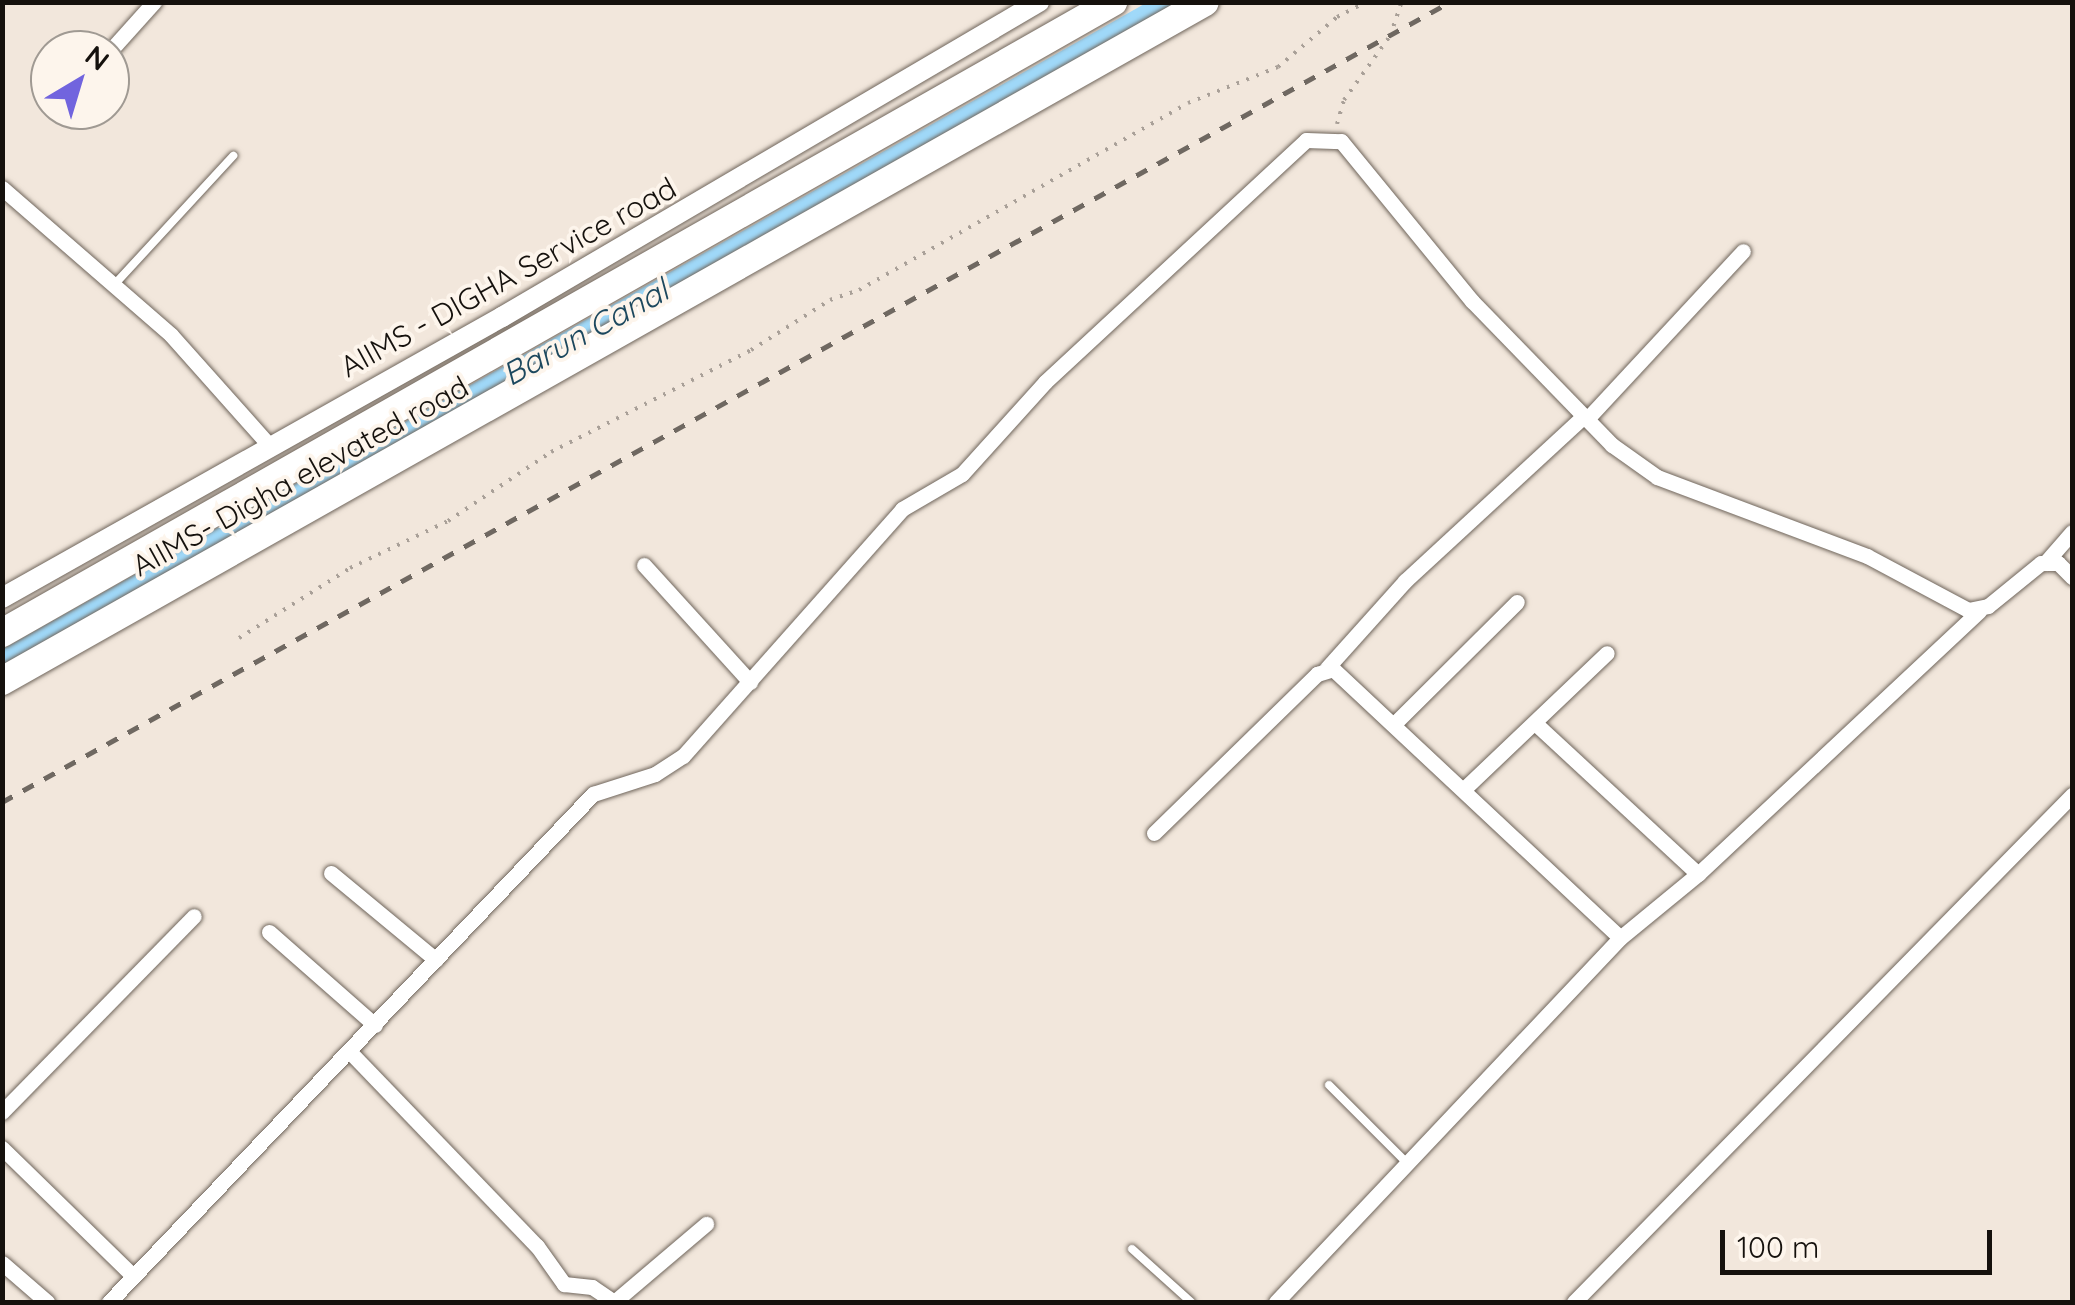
<!DOCTYPE html>
<style>
body{margin:0}
#map{position:relative;width:2075px;height:1305px;overflow:hidden;background:#f2e7dc;font-family:Quicksand,sans-serif}
div>[style]{position:absolute}
[style*='--x']{left:calc(var(--x)*1px);top:calc(var(--y)*1px);width:calc(var(--w)*1px);rotate:calc(var(--a)*1deg)}
.canal>*{height:20px;margin:-10px;padding:0 10px;transform-origin:10px;border-radius:10px;background:#a0d9f9}
.path>*{height:4px;margin-top:-2px;transform-origin:0;background:repeating-linear-gradient(90deg,#a9a098 0 2.5px,transparent 0 10.5px)}
.roads{filter:drop-shadow(0 0 2px #6f655b) drop-shadow(0 0 2px #6f655b)}
.service>*{height:8px;margin:-4px;padding:0 4px;transform-origin:4px;border-radius:4px;background:#fff}
.minor>*{height:15px;margin:-7.5px;padding:0 7.5px;transform-origin:7.5px;border-radius:7.5px;background:#fff}
.secondary>*{height:20px;margin:-10px;padding:0 10px;transform-origin:10px;border-radius:10px;background:#fff}
.motorway>*{height:28px;margin:-14px;padding:0 14px;transform-origin:14px;border-radius:14px;background:#fff}
.rail>*{height:5px;margin-top:-2.5px;transform-origin:0;background:repeating-linear-gradient(90deg,#6f6861 0 12px,transparent 0 24px)}
span{translate:-50% -50%;white-space:nowrap;text-align:center;line-height:1.15;-webkit-text-stroke:8px #fdf5ec;paint-order:stroke}
.street-label{font-size:30px;color:#15110d}
.water-label{font-size:32px;color:#1c485e;font-style:italic}
.frame{position:absolute;inset:0;border:5px solid #15110d;pointer-events:none}
.north{position:absolute;left:30px;top:30px;width:100px;height:100px;box-sizing:border-box;background:#fdf5ec;border:2px solid #a09a93;border-radius:50%;rotate:38deg;font-size:28px;font-weight:700;line-height:40px;text-align:center;color:#15110d}
.north::after{content:'';display:block;margin:auto;width:35px;height:45px;background:#7164de;clip-path:polygon(50% 0,100% 100%,50% 72%,0 100%)}
.scale{position:absolute;left:1720px;top:1230px;width:272px;height:45px;box-sizing:border-box;border:5px solid #15110d;border-top:0;padding-left:12px;font-size:30px;line-height:35px;white-space:nowrap;color:#15110d;-webkit-text-stroke:8px #fdf5ec;paint-order:stroke}
</style>
<div id="map">
<div class="canal">
<i style="--x:2;--y:661;--w:1339;--a:-29.47"></i>
</div>
<div class="path">
<i style="--x:1337;--y:124;--w:25;--a:-74"></i>
<i style="--x:1344;--y:100;--w:79;--a:-54.3"></i>
<i style="--x:1390;--y:36;--w:36;--a:-71"></i>
<i style="--x:239;--y:638;--w:131;--a:-32.2"></i>
<i style="--x:350;--y:568;--w:109;--a:-25.6"></i>
<i style="--x:448;--y:521;--w:124;--a:-33.8"></i>
<i style="--x:551;--y:452;--w:225;--a:-27"></i>
<i style="--x:751;--y:350;--w:93;--a:-32.3"></i>
<i style="--x:830;--y:300;--w:31;--a:-19"></i>
<i style="--x:859;--y:290;--w:378;--a:-29.6"></i>
<i style="--x:1188;--y:103;--w:97;--a:-21.8"></i>
<i style="--x:1278;--y:67;--w:77;--a:-40.3"></i>
<i style="--x:1337;--y:17;--w:34;--a:-27"></i>
</div>
<div class="roads">
<div class="service">
<i style="--x:114;--y:285;--w:176;--a:-47.3"></i>
<i style="--x:1329;--y:1085;--w:110;--a:45"></i>
<i style="--x:1132;--y:1249;--w:79;--a:41.9"></i>
</div>
<div class="minor">
<i style="--x:110;--y:51;--w:66;--a:-48.1"></i>
<i style="--x:2;--y:188;--w:224;--a:41"></i>
<i style="--x:171;--y:335;--w:147;--a:48.3"></i>
<i style="--x:1587;--y:419;--w:229;--a:-47.1"></i>
<i style="--x:2045;--y:563;--w:41;--a:-48.9"></i>
<i style="--x:644;--y:565;--w:158;--a:47.8"></i>
<i style="--x:1327;--y:668;--w:117;--a:-48.1"></i>
<i style="--x:1405;--y:581;--w:243;--a:-42.7"></i>
<i style="--x:1535;--y:723;--w:222;--a:42.8"></i>
<i style="--x:1394;--y:724;--w:173;--a:-44.8"></i>
<i style="--x:1464;--y:789;--w:197;--a:-43.6"></i>
<i style="--x:1154;--y:833;--w:228;--a:-44.3"></i>
<i style="--x:1317;--y:674;--w:17;--a:-17"></i>
<i style="--x:1333;--y:669;--w:393;--a:43.1"></i>
<i style="--x:331;--y:873;--w:136;--a:39.6"></i>
<i style="--x:269;--y:932;--w:141;--a:41.3"></i>
<i style="--x:350;--y:1052;--w:269;--a:46.1"></i>
<i style="--x:537;--y:1246;--w:47;--a:54.6"></i>
<i style="--x:564;--y:1284;--w:28;--a:6"></i>
<i style="--x:592;--y:1287;--w:27;--a:34"></i>
<i style="--x:2;--y:1112;--w:274;--a:-45.6"></i>
<i style="--x:2;--y:1148;--w:183;--a:44.3"></i>
<i style="--x:2;--y:1263;--w:60;--a:40.9"></i>
<i style="--x:109;--y:1302;--w:702;--a:-46.39"></i>
<i style="--x:593;--y:794;--w:65;--a:-17.9"></i>
<i style="--x:655;--y:774;--w:33;--a:-33"></i>
<i style="--x:683;--y:756;--w:330;--a:-48.4"></i>
<i style="--x:902;--y:509;--w:69;--a:-30.3"></i>
<i style="--x:962;--y:474;--w:124;--a:-47.9"></i>
<i style="--x:1045;--y:382;--w:356;--a:-42.8"></i>
<i style="--x:1306;--y:140;--w:35;--a:2"></i>
<i style="--x:1341;--y:141;--w:207;--a:50.7"></i>
<i style="--x:1472;--y:301;--w:201;--a:45.8"></i>
<i style="--x:1612;--y:445;--w:55;--a:35.4"></i>
<i style="--x:1657;--y:477;--w:224;--a:20.6"></i>
<i style="--x:1867;--y:556;--w:115;--a:28.1"></i>
<i style="--x:1968;--y:610;--w:20;--a:-11"></i>
<i style="--x:1988;--y:606;--w:68;--a:-39.1"></i>
<i style="--x:2041;--y:563;--w:17;--a:0"></i>
<i style="--x:2058;--y:563;--w:20;--a:45"></i>
<i style="--x:614;--y:1302;--w:121;--a:-40.3"></i>
<i style="--x:1276;--y:1302;--w:501;--a:-46.62"></i>
<i style="--x:1620;--y:938;--w:101;--a:-39.4"></i>
<i style="--x:1698;--y:874;--w:385;--a:-43.1"></i>
<i style="--x:1574;--y:1302;--w:711;--a:-45.51"></i>
</div>
<div class="secondary">
<i style="--x:2;--y:598;--w:574;--a:-29.34"></i>
<i style="--x:502;--y:317;--w:623;--a:-30.4"></i>
</div>
<div class="motorway">
<i style="--x:2;--y:633;--w:1278;--a:-29.59"></i>
<i style="--x:2;--y:681;--w:1381;--a:-29.44"></i>
</div>
</div>
<div class="rail">
<i style="--x:2;--y:802;--w:1654;--a:-28.92"></i>
</div>
<div class="street-label">
<span style="left:508px;top:277px;rotate:-29deg">AIIMS - DIGHA Service road</span>
<span style="left:300px;top:476px;rotate:-29deg">AIIMS- Digha elevated road</span>
</div>
<div class="water-label">
<span style="left:585px;top:332px;rotate:-29deg">Barun Canal</span>
</div>
<div class="frame"></div>
<div class="north">N</div>
<div class="scale">100 m</div>
</div>
